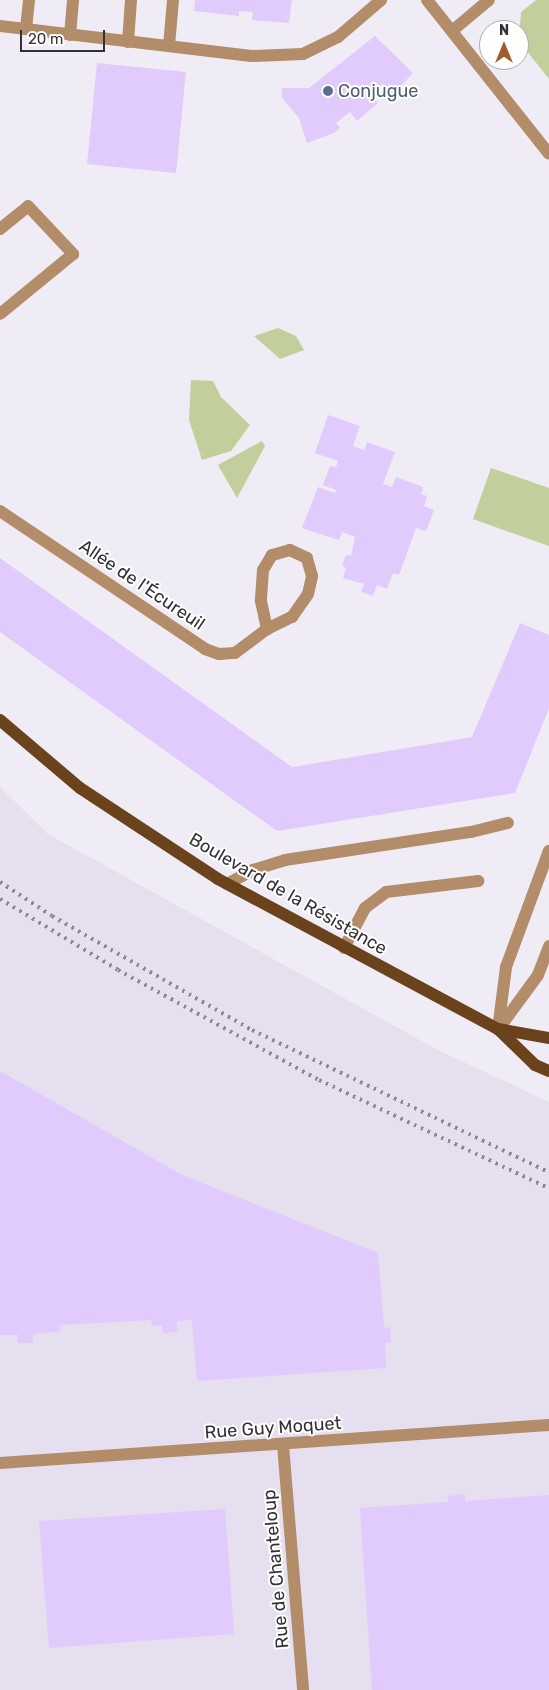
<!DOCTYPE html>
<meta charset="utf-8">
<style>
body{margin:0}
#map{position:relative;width:549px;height:1690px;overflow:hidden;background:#f0ecf6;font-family:Rubik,sans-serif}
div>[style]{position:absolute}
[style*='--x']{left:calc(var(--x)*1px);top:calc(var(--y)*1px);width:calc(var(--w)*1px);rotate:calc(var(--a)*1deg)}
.built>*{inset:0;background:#e6dfef}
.green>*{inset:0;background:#c2ce9b}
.building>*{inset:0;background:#e1cafc}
.minor>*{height:12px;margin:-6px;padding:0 6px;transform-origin:6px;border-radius:6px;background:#b38c6a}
.major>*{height:12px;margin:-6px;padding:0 6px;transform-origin:6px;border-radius:6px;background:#6a431c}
.rail>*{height:4px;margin-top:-2px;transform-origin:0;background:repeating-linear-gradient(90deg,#8c8990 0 2.5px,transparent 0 7.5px)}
.dots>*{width:14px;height:14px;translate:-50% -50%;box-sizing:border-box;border:2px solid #fff;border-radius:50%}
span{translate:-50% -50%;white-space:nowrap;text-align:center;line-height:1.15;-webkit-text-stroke:4px #fff;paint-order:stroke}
.service-label{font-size:18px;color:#4e5e75}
.left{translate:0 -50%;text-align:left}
.street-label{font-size:18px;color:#333135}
.north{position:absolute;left:479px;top:20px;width:50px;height:50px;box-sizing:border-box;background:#fff;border:1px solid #adadae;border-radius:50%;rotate:0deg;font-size:14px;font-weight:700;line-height:20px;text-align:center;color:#333135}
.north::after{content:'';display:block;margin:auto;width:18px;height:22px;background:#a05d2c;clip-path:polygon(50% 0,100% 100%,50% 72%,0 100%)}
.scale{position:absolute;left:20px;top:30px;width:85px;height:22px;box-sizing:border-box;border:2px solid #333135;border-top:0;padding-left:6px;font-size:15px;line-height:18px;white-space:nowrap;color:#333135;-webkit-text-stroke:4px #fff;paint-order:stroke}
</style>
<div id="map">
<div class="built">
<i style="clip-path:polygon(0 787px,48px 834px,436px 1049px,549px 1102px,549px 1690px,0 1690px)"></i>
</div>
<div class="green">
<i style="clip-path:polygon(536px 0,549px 0,549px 79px,519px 41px,521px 12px)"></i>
<i style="clip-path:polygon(278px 328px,296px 336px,304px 350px,280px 359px,254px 336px)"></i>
<i style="clip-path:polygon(191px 380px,213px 381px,221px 397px,250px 425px,231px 451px,202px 460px,189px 420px)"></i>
<i style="clip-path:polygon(262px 441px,265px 446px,237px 498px,218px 465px)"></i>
<i style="clip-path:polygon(491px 468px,549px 488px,549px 546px,473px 519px)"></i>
</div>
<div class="building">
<i style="clip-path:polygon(195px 0,292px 0,289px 23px,252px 20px,253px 12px,239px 11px,239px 16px,194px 11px)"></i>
<i style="clip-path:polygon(375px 36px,413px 73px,392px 95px,383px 84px,370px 94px,378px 103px,357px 121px,350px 112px,336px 123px,340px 128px,334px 133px,307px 143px,299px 118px,282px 98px,282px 88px,309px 88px)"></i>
<i style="clip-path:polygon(97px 63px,186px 72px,176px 173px,87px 164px)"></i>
<i style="clip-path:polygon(328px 415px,360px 426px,353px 446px,364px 450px,367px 442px,395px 452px,383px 484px,392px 487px,396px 477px,423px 487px,421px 494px,427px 496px,424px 506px,434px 510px,426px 531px,416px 528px,399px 575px,393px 573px,387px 589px,377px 585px,373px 596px,361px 592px,364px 584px,343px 578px,346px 568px,342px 566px,346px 555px,351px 556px,355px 537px,342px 532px,339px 540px,302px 528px,318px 487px,335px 493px,336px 490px,323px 485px,330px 466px,336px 467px,338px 461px,315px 453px)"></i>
<i style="clip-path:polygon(0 558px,292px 767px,472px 737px,520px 623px,549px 635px,549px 708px,515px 793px,277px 831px,0 632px)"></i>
<i style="clip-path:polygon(0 1071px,182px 1175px,378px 1253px,384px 1328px,390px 1327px,391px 1342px,385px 1343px,386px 1368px,197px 1381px,192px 1320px,177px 1321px,177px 1332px,163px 1333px,162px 1325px,152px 1326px,151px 1320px,60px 1325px,60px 1331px,33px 1334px,33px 1343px,18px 1343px,18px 1335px,0 1335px)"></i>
<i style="clip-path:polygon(465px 1494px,465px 1501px,549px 1495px,549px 1690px,372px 1690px,360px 1508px,448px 1502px,448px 1496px)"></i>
<i style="clip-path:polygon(225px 1509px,234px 1634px,49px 1648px,39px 1521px)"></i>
</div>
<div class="minor">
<i style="--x:427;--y:0;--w:196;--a:51.6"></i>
<i style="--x:0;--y:26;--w:253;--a:6.8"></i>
<i style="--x:251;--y:56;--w:52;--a:-2.2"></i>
<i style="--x:303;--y:54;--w:39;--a:-26"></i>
<i style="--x:338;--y:37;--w:57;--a:-40.7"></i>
<i style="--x:26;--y:29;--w:29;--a:-84"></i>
<i style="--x:452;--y:31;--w:48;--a:-40"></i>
<i style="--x:70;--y:35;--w:35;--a:-85"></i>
<i style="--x:128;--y:42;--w:42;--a:-85.9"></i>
<i style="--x:169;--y:46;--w:46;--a:-85"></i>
<i style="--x:0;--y:229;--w:36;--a:-39"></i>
<i style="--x:28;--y:206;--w:66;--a:46.8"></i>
<i style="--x:73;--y:254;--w:94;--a:140.6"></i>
<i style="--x:0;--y:511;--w:247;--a:33.9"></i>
<i style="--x:205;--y:649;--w:15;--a:20"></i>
<i style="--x:219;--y:654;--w:16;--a:-4"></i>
<i style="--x:235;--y:653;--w:40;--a:-37"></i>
<i style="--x:267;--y:629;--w:28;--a:-26"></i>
<i style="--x:292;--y:617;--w:28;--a:-55"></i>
<i style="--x:308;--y:594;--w:18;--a:-77"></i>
<i style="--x:312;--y:576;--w:19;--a:-106"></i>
<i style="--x:307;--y:558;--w:19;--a:-155"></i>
<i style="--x:290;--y:550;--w:19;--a:164"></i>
<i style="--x:272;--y:555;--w:17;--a:121"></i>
<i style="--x:263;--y:570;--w:31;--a:94"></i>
<i style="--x:261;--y:601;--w:29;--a:78"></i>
<i style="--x:227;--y:884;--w:30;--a:-28"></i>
<i style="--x:253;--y:870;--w:34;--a:-17"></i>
<i style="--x:285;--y:860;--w:188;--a:-8.6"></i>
<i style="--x:471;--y:832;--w:38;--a:-14"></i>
<i style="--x:344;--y:948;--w:45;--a:-62.3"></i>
<i style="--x:365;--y:908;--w:26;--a:-37"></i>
<i style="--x:386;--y:892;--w:93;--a:-6.8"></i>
<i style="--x:500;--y:1027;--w:64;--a:-53.8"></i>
<i style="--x:538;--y:975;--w:31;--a:-69"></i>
<i style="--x:498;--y:1029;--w:63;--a:-82.6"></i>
<i style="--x:506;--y:967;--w:124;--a:-69.7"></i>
<i style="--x:283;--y:1445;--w:246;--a:85.3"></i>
<i style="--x:0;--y:1463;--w:550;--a:-3.96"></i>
</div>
<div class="major">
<i style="--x:0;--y:720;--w:105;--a:40.4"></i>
<i style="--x:80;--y:788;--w:165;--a:33.4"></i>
<i style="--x:218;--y:879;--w:318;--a:28.2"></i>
<i style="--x:498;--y:1029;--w:52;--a:44.2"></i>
<i style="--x:535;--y:1065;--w:15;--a:23"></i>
<i style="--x:498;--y:1029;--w:52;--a:10"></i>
</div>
<div class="rail">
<i style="--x:0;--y:882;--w:62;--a:33.2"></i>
<i style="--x:52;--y:916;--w:230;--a:29.7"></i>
<i style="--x:252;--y:1030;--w:329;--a:25.6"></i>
<i style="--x:0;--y:899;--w:138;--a:31"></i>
<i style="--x:118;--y:970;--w:229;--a:28.7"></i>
<i style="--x:319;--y:1080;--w:254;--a:25.2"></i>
</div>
<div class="dots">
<i style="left:328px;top:91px;background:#5c6f8a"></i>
</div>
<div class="service-label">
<span class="left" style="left:338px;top:91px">Conjugue</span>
</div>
<div class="street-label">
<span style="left:142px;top:585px;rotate:34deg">Allée de l'Écureuil</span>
<span style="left:288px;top:894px;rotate:30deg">Boulevard de la Résistance</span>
<span style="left:273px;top:1428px;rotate:-4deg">Rue Guy Moquet</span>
<span style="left:276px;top:1569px;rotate:-95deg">Rue de Chanteloup</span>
</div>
<div class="north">N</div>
<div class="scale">20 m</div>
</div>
